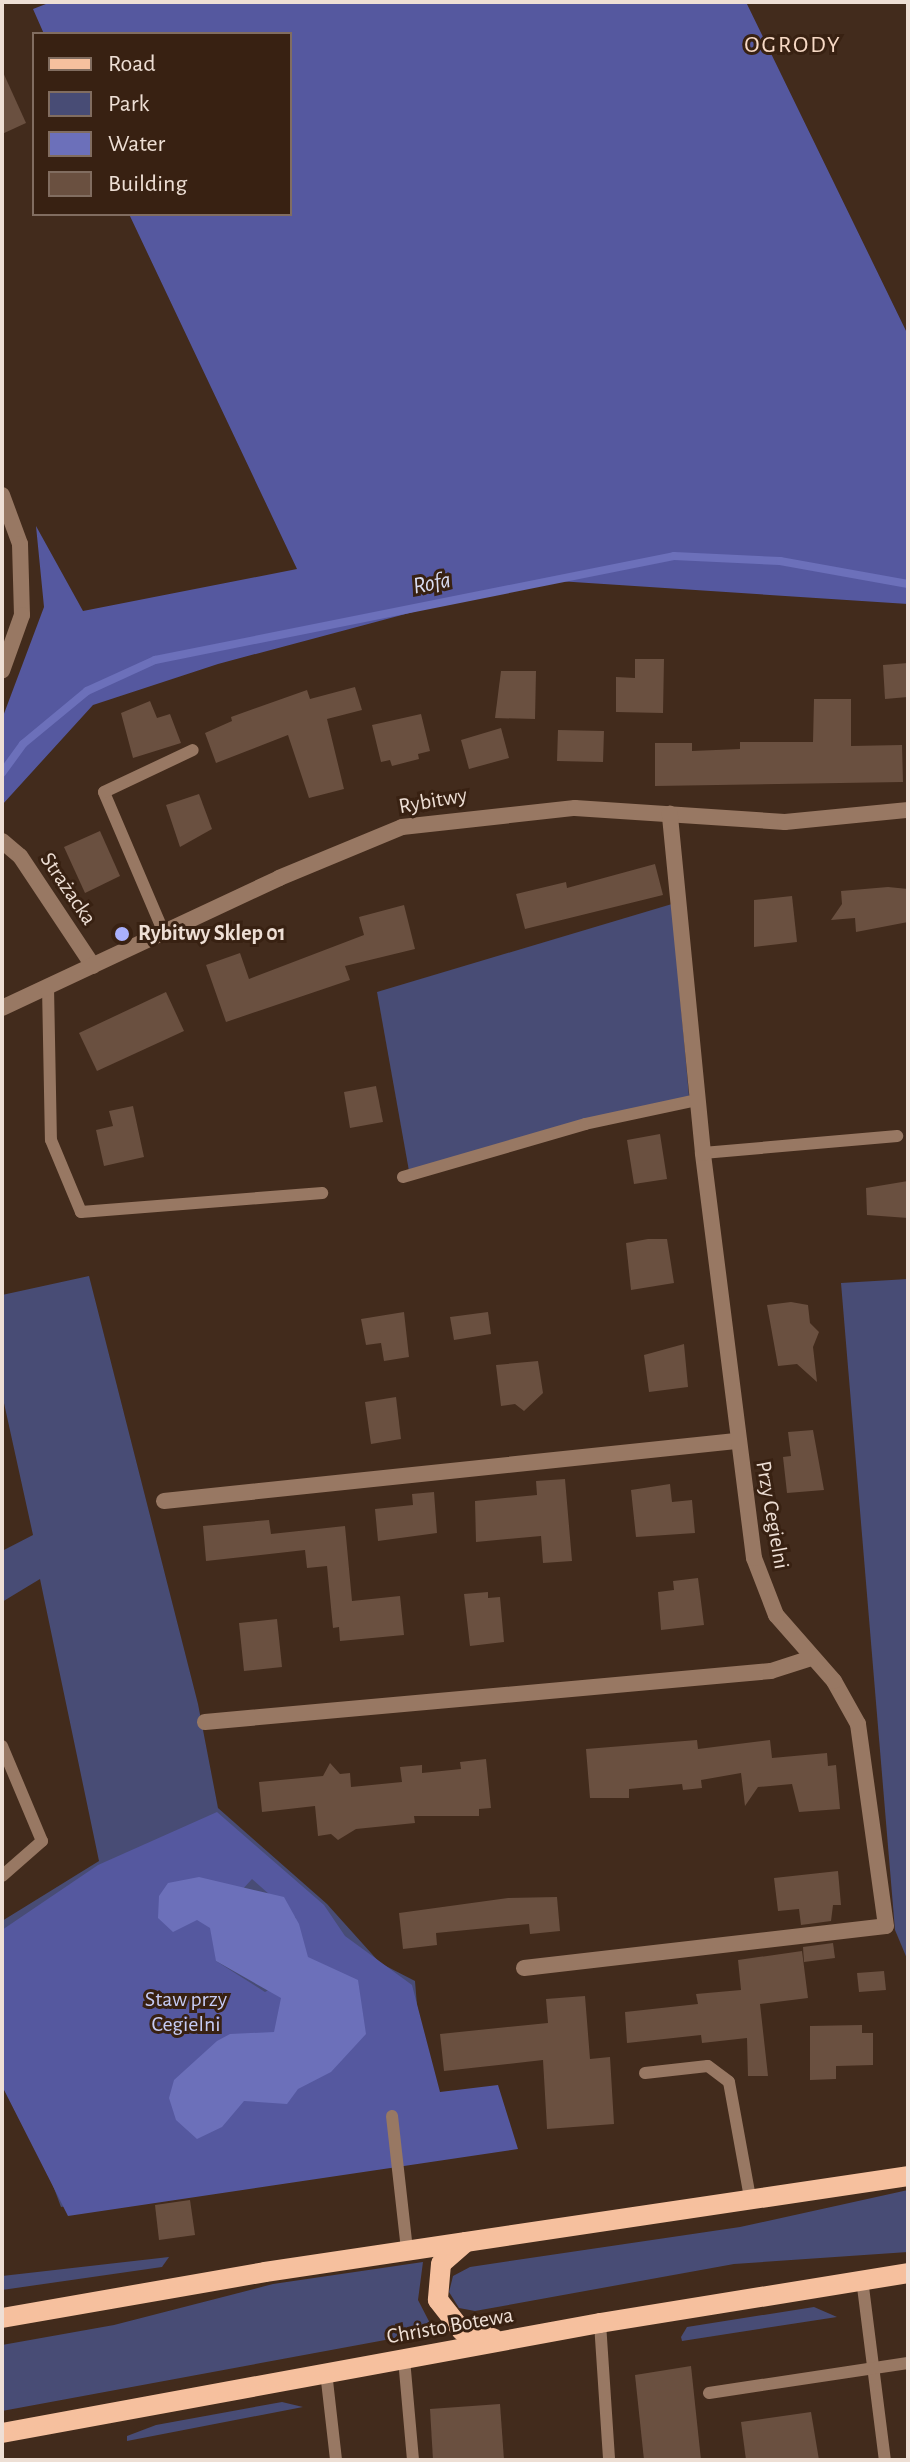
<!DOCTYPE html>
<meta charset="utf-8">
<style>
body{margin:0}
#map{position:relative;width:910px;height:2462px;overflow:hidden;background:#422b1c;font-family:"Alegreya Sans",sans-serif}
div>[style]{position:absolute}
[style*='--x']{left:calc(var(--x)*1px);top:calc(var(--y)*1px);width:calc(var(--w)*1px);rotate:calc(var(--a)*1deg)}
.green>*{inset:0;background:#484c75}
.forest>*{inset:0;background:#55589f}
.water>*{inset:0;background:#6c70ba}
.stream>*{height:8px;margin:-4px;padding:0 4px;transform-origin:4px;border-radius:4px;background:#6c70ba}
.building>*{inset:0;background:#6a5040}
.lane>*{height:12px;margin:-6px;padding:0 6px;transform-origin:6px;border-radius:6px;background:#987863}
.street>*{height:16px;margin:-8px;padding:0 8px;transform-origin:8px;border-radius:8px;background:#987863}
.primary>*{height:20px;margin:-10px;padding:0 10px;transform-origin:10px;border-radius:10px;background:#f6c09e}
.dots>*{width:22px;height:22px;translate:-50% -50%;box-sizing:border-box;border:4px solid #382112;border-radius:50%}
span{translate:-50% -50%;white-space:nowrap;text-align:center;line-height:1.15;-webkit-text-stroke:6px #382112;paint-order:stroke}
.street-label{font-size:22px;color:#eedfd5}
.poi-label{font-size:22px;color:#eedfd5;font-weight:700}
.left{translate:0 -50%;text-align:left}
.park-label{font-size:22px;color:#c6cbf4}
.neighbourhood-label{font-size:24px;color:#f7d9c5;letter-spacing:2px}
.water-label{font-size:24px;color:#d9dcf1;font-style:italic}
.frame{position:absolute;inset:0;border:4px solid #eedfd5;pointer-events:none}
.legend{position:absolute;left:32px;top:32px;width:260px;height:184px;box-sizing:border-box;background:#382112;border:2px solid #816d60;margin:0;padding:10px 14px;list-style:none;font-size:24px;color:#eedfd5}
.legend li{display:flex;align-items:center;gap:16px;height:40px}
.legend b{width:40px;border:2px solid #816d60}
</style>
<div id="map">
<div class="green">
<i style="clip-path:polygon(672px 904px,689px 1096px,409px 1171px,377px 992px)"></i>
<i style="clip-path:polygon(89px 1276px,198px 1704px,218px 1808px,327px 1904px,380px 1963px,415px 1981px,429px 2151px,61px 2207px,2px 2049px,2px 1921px,99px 1861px,40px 1579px,2px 1602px,2px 1551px,33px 1535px,2px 1394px,2px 1295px)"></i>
<i style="clip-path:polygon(908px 1279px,908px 1961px,895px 1930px,841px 1283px)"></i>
<i style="clip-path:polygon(908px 2190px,908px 2252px,734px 2264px,475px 2311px,459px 2308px,449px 2292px,453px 2276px,470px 2267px,740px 2227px)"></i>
<i style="clip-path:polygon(169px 2257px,162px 2267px,2px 2290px,2px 2276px)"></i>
<i style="clip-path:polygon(423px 2262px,418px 2300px,434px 2331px,2px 2411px,2px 2345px,114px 2325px,273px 2284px)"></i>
<i style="clip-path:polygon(814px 2307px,837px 2317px,682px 2341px,681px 2337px,687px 2327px)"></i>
<i style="clip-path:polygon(282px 2402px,303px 2407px,127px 2441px,127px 2436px,156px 2425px)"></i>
</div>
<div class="forest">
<i style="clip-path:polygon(51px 2px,746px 2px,908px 335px,908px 604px,558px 581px,443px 604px,218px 664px,93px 705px,2px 805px,2px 719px,44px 607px,36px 526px,83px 611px,297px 569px,129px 214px,290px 214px,290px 34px,44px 34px,33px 9px)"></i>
<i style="clip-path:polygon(evenodd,217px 1812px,324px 1905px,345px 1936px,412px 1985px,440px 2092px,498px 2085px,518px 2149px,68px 2216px,2px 2086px,2px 1930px,98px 1865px,217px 1812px,252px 1879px,296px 1918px,283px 1982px,265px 1992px,216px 1961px,220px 1914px,252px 1879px)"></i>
</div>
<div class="water">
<i style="clip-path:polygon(199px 1877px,284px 1897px,299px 1924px,308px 1957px,358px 1980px,366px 2034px,331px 2072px,298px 2089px,287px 2104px,244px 2101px,222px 2127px,197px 2139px,176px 2120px,169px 2098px,174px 2080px,217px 2041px,230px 2034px,274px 2032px,281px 1998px,216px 1961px,210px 1928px,197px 1920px,173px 1932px,158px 1918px,159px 1896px,168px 1883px)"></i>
</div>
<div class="stream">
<i style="--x:2;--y:773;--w:36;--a:-54"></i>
<i style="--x:23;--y:744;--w:83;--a:-39.6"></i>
<i style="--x:87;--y:691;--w:75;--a:-24.5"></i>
<i style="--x:155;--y:660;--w:529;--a:-11.33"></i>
<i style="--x:674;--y:556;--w:106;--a:2.7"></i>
<i style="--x:780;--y:561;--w:130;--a:10.2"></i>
</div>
<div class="building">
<i style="clip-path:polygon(2px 70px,26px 123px,2px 134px)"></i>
<i style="clip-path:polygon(635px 659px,664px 659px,663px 713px,616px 712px,616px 677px,635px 678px)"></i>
<i style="clip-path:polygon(908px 663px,908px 697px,885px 699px,883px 665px)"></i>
<i style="clip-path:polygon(501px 671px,536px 671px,535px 719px,495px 718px)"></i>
<i style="clip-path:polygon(355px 687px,362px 710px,327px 719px,344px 789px,309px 798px,288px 735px,216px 763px,205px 733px,232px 721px,231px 717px,307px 690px,310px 699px)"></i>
<i style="clip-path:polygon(814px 699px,851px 699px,851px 746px,902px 745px,903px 782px,655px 786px,655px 743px,692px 743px,692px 751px,740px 749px,740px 742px,813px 742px)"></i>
<i style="clip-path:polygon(150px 701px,157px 718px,170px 714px,181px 743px,133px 758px,121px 713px)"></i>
<i style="clip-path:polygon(421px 714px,430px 751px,418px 754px,419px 759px,392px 766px,390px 760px,381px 762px,372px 725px)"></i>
<i style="clip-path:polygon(501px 728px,509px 758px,469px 769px,461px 740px)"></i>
<i style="clip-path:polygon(558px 730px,604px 731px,603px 762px,557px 761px)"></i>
<i style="clip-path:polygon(199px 794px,212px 829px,180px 847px,166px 805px)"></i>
<i style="clip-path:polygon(100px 831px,120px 876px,85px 893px,64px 847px)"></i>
<i style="clip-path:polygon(655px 864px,663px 895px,525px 929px,516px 894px,566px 882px,567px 888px)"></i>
<i style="clip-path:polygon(888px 887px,908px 889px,908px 922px,856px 932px,855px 918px,831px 920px,842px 904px,841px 891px)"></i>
<i style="clip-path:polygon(792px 896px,797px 942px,754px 947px,754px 900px)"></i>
<i style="clip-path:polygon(404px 905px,415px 949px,345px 966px,350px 980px,226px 1022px,206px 965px,240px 953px,249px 979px,364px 935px,359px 917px)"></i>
<i style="clip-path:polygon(166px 992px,184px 1031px,97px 1071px,79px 1033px)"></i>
<i style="clip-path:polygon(376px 1086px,383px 1122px,350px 1128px,344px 1092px)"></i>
<i style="clip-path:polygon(133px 1106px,144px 1157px,104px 1166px,96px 1130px,113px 1126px,109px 1111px)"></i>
<i style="clip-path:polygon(660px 1134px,667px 1179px,634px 1184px,627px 1140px)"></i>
<i style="clip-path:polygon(908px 1181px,908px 1218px,867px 1215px,866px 1188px)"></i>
<i style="clip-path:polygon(648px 1239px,667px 1239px,674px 1283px,631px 1290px,626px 1243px)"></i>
<i style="clip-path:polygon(791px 1302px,808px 1305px,810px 1323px,819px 1332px,813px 1347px,817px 1382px,797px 1364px,778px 1366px,767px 1305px)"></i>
<i style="clip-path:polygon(404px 1312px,409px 1357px,384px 1361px,381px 1343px,366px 1345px,361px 1319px)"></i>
<i style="clip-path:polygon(488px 1312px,491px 1334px,454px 1340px,450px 1317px)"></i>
<i style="clip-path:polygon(684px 1344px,688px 1387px,649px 1392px,644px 1355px)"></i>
<i style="clip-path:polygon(538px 1361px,543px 1393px,524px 1411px,515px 1404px,501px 1406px,496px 1365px)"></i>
<i style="clip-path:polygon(396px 1397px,401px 1439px,371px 1444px,365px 1402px)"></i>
<i style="clip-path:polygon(813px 1430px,824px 1490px,787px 1493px,783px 1457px,791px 1456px,788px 1432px)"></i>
<i style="clip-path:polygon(565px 1479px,572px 1561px,543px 1563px,541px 1536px,476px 1542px,475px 1501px,537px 1495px,536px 1481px)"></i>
<i style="clip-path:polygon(670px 1484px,672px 1502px,692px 1500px,695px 1533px,636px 1537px,631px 1490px)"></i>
<i style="clip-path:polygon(434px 1492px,437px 1533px,378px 1541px,375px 1509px,413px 1505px,412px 1494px)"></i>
<i style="clip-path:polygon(269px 1520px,271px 1534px,345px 1526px,352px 1601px,400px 1596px,404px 1635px,340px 1641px,339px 1627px,333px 1628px,327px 1566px,307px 1568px,305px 1550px,206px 1561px,203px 1526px)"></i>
<i style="clip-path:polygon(698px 1578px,704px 1625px,661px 1630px,658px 1592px,674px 1590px,673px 1581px)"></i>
<i style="clip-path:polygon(488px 1592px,488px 1598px,500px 1597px,504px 1642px,470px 1646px,464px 1594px)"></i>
<i style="clip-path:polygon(277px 1619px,282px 1667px,244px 1671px,239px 1623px)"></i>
<i style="clip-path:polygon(697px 1740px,698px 1749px,770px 1740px,772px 1758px,827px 1753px,828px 1766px,836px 1765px,840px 1809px,799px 1812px,792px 1784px,758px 1787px,745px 1806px,741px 1773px,701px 1780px,702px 1788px,683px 1790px,682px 1784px,629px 1789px,629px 1798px,590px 1798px,586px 1749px)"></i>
<i style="clip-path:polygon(486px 1759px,491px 1808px,479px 1809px,479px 1816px,414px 1816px,415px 1823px,356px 1829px,338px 1840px,331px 1834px,318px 1836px,315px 1806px,262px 1812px,259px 1782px,323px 1776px,330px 1763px,340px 1774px,350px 1773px,351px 1787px,402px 1782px,400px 1767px,422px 1765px,422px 1773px,461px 1769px,460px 1762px)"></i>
<i style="clip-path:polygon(838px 1871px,841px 1905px,833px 1905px,831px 1921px,801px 1925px,799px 1909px,778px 1911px,774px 1878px)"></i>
<i style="clip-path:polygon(557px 1897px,560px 1931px,530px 1934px,529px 1924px,436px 1933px,437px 1945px,403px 1949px,399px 1913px,508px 1898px)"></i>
<i style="clip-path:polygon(833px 1943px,835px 1958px,804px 1962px,803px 1947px)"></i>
<i style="clip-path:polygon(802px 1951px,808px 1998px,760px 2004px,768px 2076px,748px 2076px,747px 2038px,702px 2043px,701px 2035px,627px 2043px,625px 2012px,698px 2004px,696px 1994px,741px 1990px,738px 1960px)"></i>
<i style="clip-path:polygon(884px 1971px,886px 1990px,859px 1992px,857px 1973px)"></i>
<i style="clip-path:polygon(585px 1996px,590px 2059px,610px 2057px,614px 2124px,547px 2129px,543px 2060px,444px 2071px,440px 2034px,548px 2023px,546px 1999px)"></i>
<i style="clip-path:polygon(862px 2025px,862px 2033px,873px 2033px,873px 2065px,836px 2066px,836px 2079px,810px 2080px,810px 2026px)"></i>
<i style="clip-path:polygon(190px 2200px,195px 2235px,159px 2240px,155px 2205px)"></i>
<i style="clip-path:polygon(691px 2366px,701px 2460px,644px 2460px,635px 2375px)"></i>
<i style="clip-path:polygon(500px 2404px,504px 2460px,433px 2460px,430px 2409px)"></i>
<i style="clip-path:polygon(811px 2412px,819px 2460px,746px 2460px,741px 2422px)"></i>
</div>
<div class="lane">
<i style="--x:164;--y:933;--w:153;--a:-113.1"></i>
<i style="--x:104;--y:792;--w:98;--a:-25.3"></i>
<i style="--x:48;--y:987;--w:153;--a:88.9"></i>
<i style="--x:51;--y:1140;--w:78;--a:67.4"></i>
<i style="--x:81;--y:1212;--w:242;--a:-4.5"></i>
<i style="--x:703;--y:1153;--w:195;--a:-5"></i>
<i style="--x:403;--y:1177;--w:190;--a:-16.2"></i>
<i style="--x:585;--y:1124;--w:115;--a:-12.1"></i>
<i style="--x:2;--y:1746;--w:103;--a:67.2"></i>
<i style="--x:42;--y:1841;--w:53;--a:138.8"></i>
<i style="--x:645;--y:2073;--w:63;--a:-6.3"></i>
<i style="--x:708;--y:2066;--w:26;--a:37"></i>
<i style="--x:729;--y:2082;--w:118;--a:79.7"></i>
<i style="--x:392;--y:2116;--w:135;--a:83.6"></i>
<i style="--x:862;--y:2279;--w:182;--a:82.8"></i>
<i style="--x:600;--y:2323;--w:137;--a:86.2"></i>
<i style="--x:404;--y:2359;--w:101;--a:84.9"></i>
<i style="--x:326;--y:2372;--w:89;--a:83.5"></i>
<i style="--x:709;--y:2393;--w:201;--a:-8.6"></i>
</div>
<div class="street">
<i style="--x:2;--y:495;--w:52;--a:69.8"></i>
<i style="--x:20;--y:544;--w:71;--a:88.4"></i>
<i style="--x:22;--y:615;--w:59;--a:109.7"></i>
<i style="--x:2;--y:841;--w:23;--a:40"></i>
<i style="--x:20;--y:856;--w:132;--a:56.4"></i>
<i style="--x:2;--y:1008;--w:306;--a:-25.1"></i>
<i style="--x:279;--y:878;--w:133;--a:-22.5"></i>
<i style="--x:402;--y:827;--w:174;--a:-6.3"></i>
<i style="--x:575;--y:808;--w:210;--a:3.8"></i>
<i style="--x:785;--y:822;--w:124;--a:-5.6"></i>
<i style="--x:164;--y:1501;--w:575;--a:-5.99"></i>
<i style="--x:205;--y:1722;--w:568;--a:-5.15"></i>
<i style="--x:771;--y:1671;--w:42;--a:-18"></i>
<i style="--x:524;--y:1968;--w:364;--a:-6.6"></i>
<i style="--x:886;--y:1926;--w:204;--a:-97.9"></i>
<i style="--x:858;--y:1724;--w:49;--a:-119.2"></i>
<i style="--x:834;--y:1681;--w:88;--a:-131.3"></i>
<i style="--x:776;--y:1615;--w:61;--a:-111.1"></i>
<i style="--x:754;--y:1558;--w:408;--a:-97.2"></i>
<i style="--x:703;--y:1153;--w:341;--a:-95.6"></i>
</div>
<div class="primary">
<i style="--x:466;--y:2242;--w:33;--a:139"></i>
<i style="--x:441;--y:2264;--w:36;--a:95"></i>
<i style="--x:438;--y:2300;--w:39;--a:52"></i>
<i style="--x:462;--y:2331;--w:32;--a:13"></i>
<i style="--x:2;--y:2318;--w:267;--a:-9.9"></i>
<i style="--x:265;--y:2272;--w:650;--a:-8.49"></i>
<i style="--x:2;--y:2433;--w:608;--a:-10.42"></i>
<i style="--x:600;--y:2323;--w:312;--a:-9.2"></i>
</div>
<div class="dots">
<i style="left:122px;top:934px;background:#a9b0fc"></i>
</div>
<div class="street-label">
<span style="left:433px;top:801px;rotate:-10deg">Rybitwy</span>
<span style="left:68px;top:889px;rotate:56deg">Strażacka</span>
<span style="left:772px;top:1515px;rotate:80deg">Przy Cegielni</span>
<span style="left:450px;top:2326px;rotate:-10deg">Christo Botewa</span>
</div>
<div class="poi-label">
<span class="left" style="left:138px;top:934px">Rybitwy Sklep 01</span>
</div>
<div class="park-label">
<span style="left:186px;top:2012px">Staw przy<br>Cegielni</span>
</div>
<div class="neighbourhood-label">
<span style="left:793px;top:46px">OGRODY</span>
</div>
<div class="water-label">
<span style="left:432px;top:584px;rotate:-11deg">Rofa</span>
</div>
<div class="frame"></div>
<ul class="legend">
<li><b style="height:10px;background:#f6c09e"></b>Road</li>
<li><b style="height:22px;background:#484c75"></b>Park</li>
<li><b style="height:22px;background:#6c70ba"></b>Water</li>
<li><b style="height:22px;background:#6a5040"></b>Building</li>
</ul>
</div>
